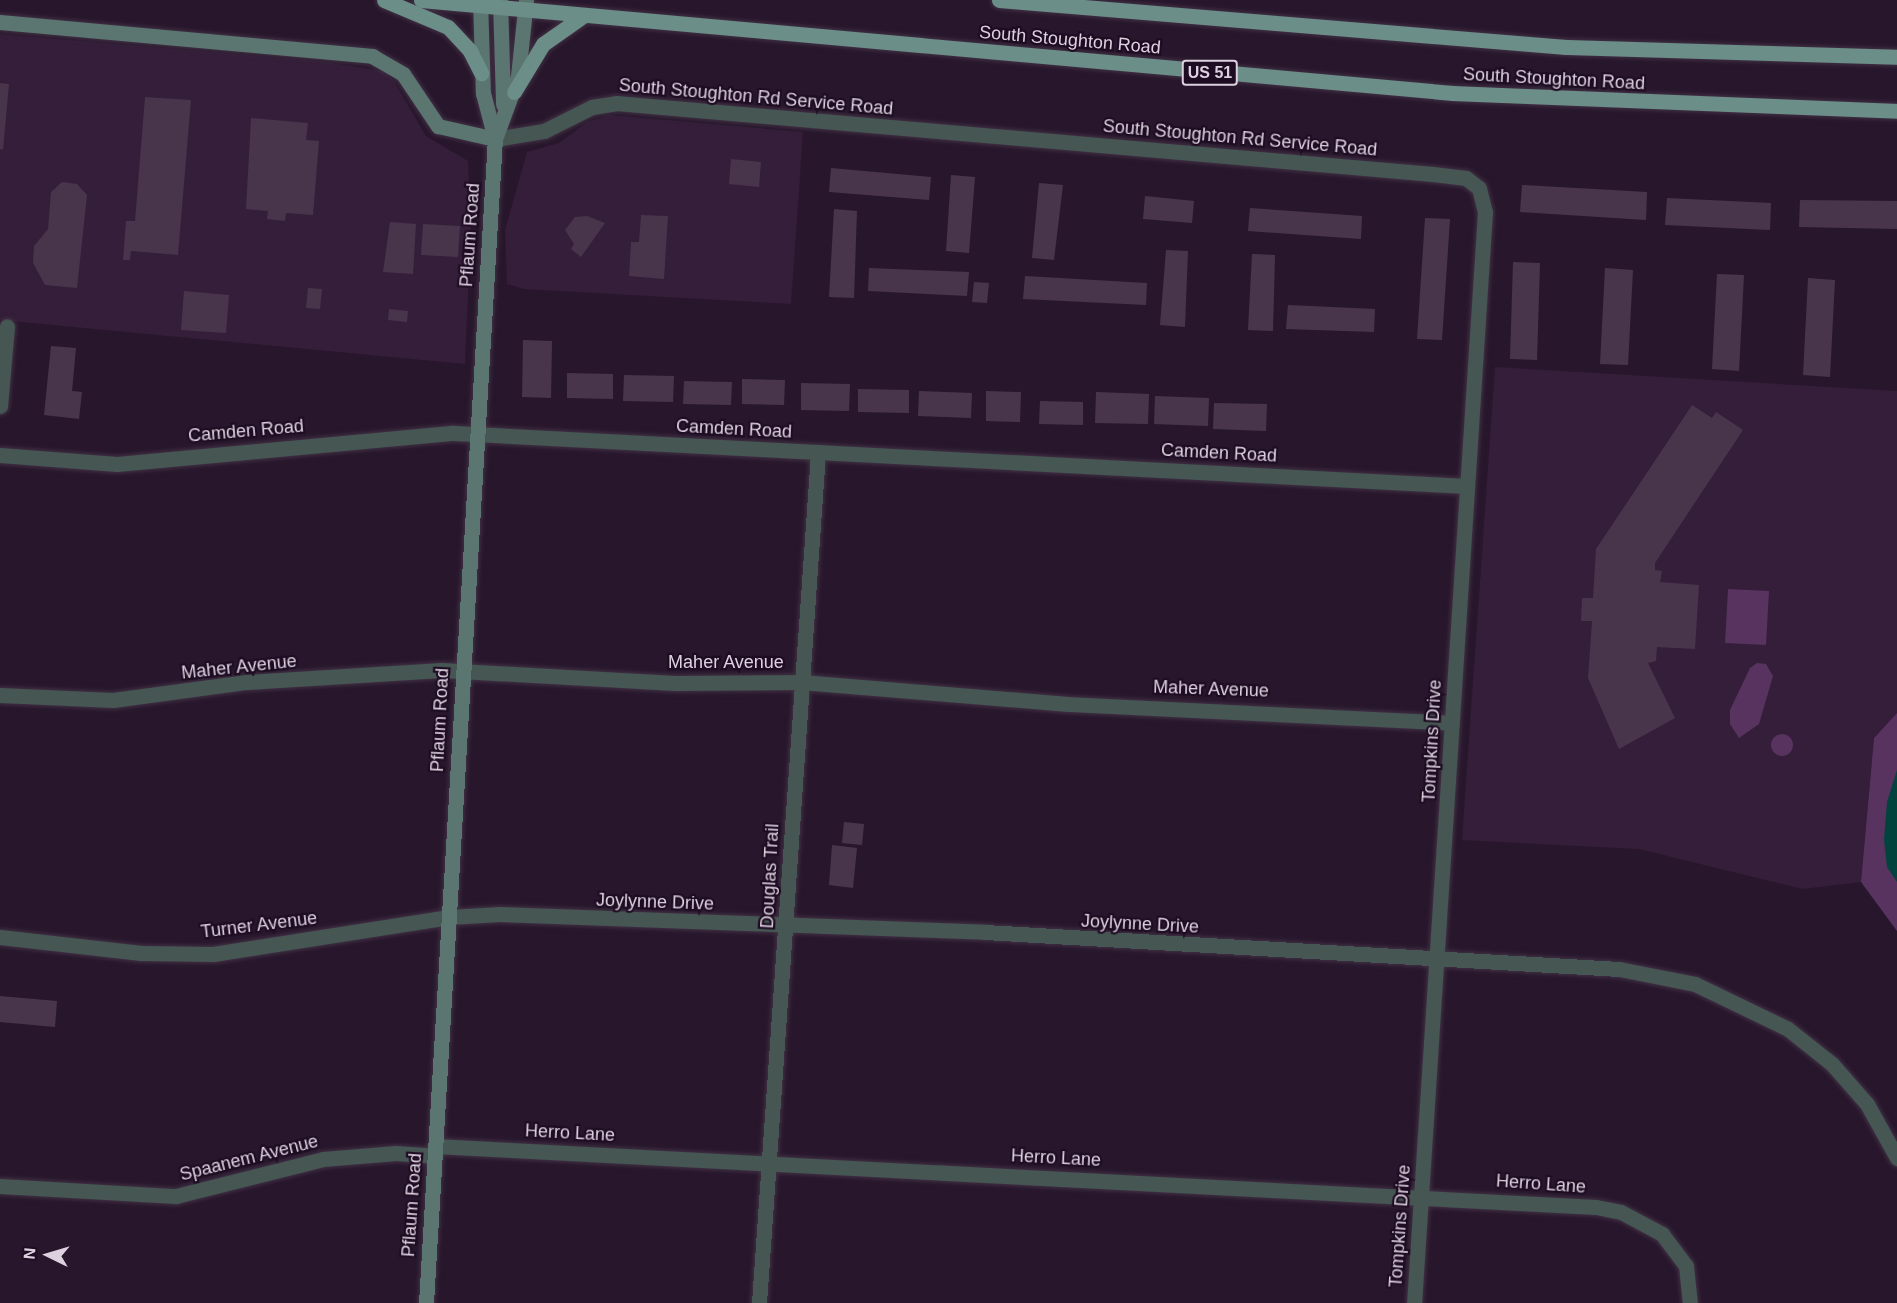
<!DOCTYPE html>
<style>
body{margin:0}
#map{position:relative;width:1897px;height:1303px;overflow:hidden;background:#28172c;font-family:Helvetica,sans-serif}
div>[style]{position:absolute}
[style*='--x']{left:calc(var(--x)*1px);top:calc(var(--y)*1px);width:calc(var(--w)*1px);rotate:calc(var(--a)*1deg)}
.built>*{inset:0;background:#341e39}
.green>*{inset:0;background:#583360}
.round{border-radius:50%}
.water>*{inset:0;background:#02433d}
.building>*{inset:0;background:#48354c}
.roads{filter:drop-shadow(0 0 2px #413145) drop-shadow(0 0 2px #413145)}
.street>*{height:15px;margin:-7.5px;padding:0 7.5px;transform-origin:7.5px;border-radius:7.5px;background:#465653}
.secondary>*{height:15px;margin:-7.5px;padding:0 7.5px;transform-origin:7.5px;border-radius:7.5px;background:#5b7671}
.primary>*{height:15px;margin:-7.5px;padding:0 7.5px;transform-origin:7.5px;border-radius:7.5px;background:#6c8e88}
span{translate:-50% -50%;white-space:nowrap;text-align:center;line-height:1.15;-webkit-text-stroke:4.5px #1e0d22;paint-order:stroke}
.shield-label span{padding:2px 4px;background:#1e0d22;border:2px solid;border-radius:4px;-webkit-text-stroke-width:0}
.shield-label{font-size:16px;color:#ddd1e0;font-weight:700}
.street-label{font-size:18px;color:#ddd1e0}
.north{position:absolute;left:18px;top:1225px;width:60px;height:60px;-webkit-text-stroke:4px #1e0d22;paint-order:stroke;rotate:275deg;font-size:16px;font-weight:700;line-height:24px;text-align:center;color:#ddd1e0}
.north::after{content:'';display:block;margin:auto;width:21px;height:27px;background:#ddd1e0;clip-path:polygon(50% 0,100% 100%,50% 72%,0 100%)}
</style>
<div id="map">
<div class="built">
<i style="clip-path:polygon(0 34px,325px 62px,382px 71px,394px 81px,426px 136px,468px 161px,471px 223px,465px 364px,0 320px)"></i>
<i style="clip-path:polygon(609px 115px,803px 132px,791px 304px,524px 289px,507px 284px,505px 230px,527px 152px,559px 143px,587px 122px)"></i>
<i style="clip-path:polygon(1495px 367px,1897px 391px,1897px 713px,1874px 738px,1861px 882px,1803px 889px,1639px 849px,1462px 840px)"></i>
</div>
<div class="green">
<i style="clip-path:polygon(1728px 589px,1769px 591px,1766px 645px,1725px 643px)"></i>
<i style="clip-path:polygon(1757px 663px,1766px 664px,1773px 676px,1759px 724px,1739px 738px,1730px 724px,1730px 710px,1750px 668px)"></i>
<i style="clip-path:polygon(1897px 713px,1897px 931px,1861px 882px,1874px 738px)"></i>
<i class="round" style="left:1771px;top:734px;width:22px;height:22px"></i>
</div>
<div class="water">
<i style="clip-path:polygon(1897px 770px,1897px 882px,1887px 867px,1884px 840px,1887px 802px)"></i>
</div>
<div class="building">
<i style="clip-path:polygon(0 83px,9px 84px,3px 150px,0 149px)"></i>
<i style="clip-path:polygon(145px 97px,191px 100px,178px 255px,131px 251px,130px 260px,123px 260px,126px 221px,135px 221px)"></i>
<i style="clip-path:polygon(251px 118px,308px 123px,306px 140px,319px 141px,313px 215px,286px 213px,285px 221px,267px 219px,268px 211px,246px 209px)"></i>
<i style="clip-path:polygon(731px 159px,761px 162px,759px 187px,729px 184px)"></i>
<i style="clip-path:polygon(831px 168px,931px 177px,929px 200px,829px 192px)"></i>
<i style="clip-path:polygon(951px 175px,975px 177px,969px 253px,946px 251px)"></i>
<i style="clip-path:polygon(62px 182px,77px 184px,87px 195px,77px 288px,45px 285px,33px 263px,34px 246px,48px 229px,51px 192px)"></i>
<i style="clip-path:polygon(1039px 183px,1063px 185px,1054px 260px,1032px 258px)"></i>
<i style="clip-path:polygon(1522px 185px,1647px 192px,1646px 220px,1520px 212px)"></i>
<i style="clip-path:polygon(1145px 196px,1194px 201px,1192px 223px,1143px 219px)"></i>
<i style="clip-path:polygon(1667px 198px,1771px 203px,1770px 230px,1665px 225px)"></i>
<i style="clip-path:polygon(1800px 200px,1897px 201px,1897px 229px,1799px 227px)"></i>
<i style="clip-path:polygon(1250px 208px,1362px 216px,1361px 239px,1248px 231px)"></i>
<i style="clip-path:polygon(834px 209px,857px 211px,854px 298px,829px 297px)"></i>
<i style="clip-path:polygon(641px 215px,668px 216px,664px 279px,629px 276px,631px 242px,639px 242px)"></i>
<i style="clip-path:polygon(587px 216px,605px 223px,581px 257px,571px 249px,574px 244px,565px 230px,575px 217px)"></i>
<i style="clip-path:polygon(1425px 218px,1450px 219px,1442px 340px,1417px 339px)"></i>
<i style="clip-path:polygon(390px 222px,416px 224px,413px 274px,383px 272px)"></i>
<i style="clip-path:polygon(423px 224px,460px 226px,458px 257px,421px 255px)"></i>
<i style="clip-path:polygon(1166px 250px,1188px 251px,1185px 327px,1160px 325px)"></i>
<i style="clip-path:polygon(1252px 254px,1275px 255px,1273px 331px,1248px 330px)"></i>
<i style="clip-path:polygon(1513px 262px,1540px 263px,1537px 360px,1510px 359px)"></i>
<i style="clip-path:polygon(869px 268px,969px 272px,967px 296px,868px 291px)"></i>
<i style="clip-path:polygon(1605px 268px,1633px 270px,1628px 365px,1600px 364px)"></i>
<i style="clip-path:polygon(1717px 274px,1744px 275px,1739px 371px,1712px 369px)"></i>
<i style="clip-path:polygon(1025px 276px,1147px 283px,1146px 305px,1023px 299px)"></i>
<i style="clip-path:polygon(1808px 278px,1835px 280px,1830px 377px,1803px 375px)"></i>
<i style="clip-path:polygon(974px 282px,989px 283px,987px 303px,972px 302px)"></i>
<i style="clip-path:polygon(308px 288px,322px 289px,320px 309px,306px 308px)"></i>
<i style="clip-path:polygon(184px 291px,229px 295px,226px 333px,181px 330px)"></i>
<i style="clip-path:polygon(1288px 305px,1375px 309px,1374px 332px,1286px 329px)"></i>
<i style="clip-path:polygon(389px 309px,408px 311px,407px 322px,388px 320px)"></i>
<i style="clip-path:polygon(523px 340px,552px 341px,551px 398px,522px 397px)"></i>
<i style="clip-path:polygon(51px 346px,76px 348px,72px 391px,82px 392px,79px 419px,44px 415px)"></i>
<i style="clip-path:polygon(567px 373px,613px 374px,613px 399px,567px 398px)"></i>
<i style="clip-path:polygon(624px 375px,674px 376px,673px 402px,623px 401px)"></i>
<i style="clip-path:polygon(742px 379px,785px 380px,784px 405px,742px 404px)"></i>
<i style="clip-path:polygon(684px 381px,732px 382px,731px 405px,683px 404px)"></i>
<i style="clip-path:polygon(801px 383px,850px 384px,849px 411px,801px 410px)"></i>
<i style="clip-path:polygon(858px 389px,909px 390px,909px 413px,858px 412px)"></i>
<i style="clip-path:polygon(919px 391px,972px 393px,971px 418px,918px 416px)"></i>
<i style="clip-path:polygon(986px 391px,1021px 392px,1020px 422px,986px 421px)"></i>
<i style="clip-path:polygon(1096px 392px,1149px 394px,1148px 424px,1095px 423px)"></i>
<i style="clip-path:polygon(1155px 396px,1209px 398px,1208px 426px,1154px 424px)"></i>
<i style="clip-path:polygon(1040px 401px,1083px 402px,1083px 425px,1039px 424px)"></i>
<i style="clip-path:polygon(1214px 403px,1267px 404px,1266px 431px,1213px 429px)"></i>
<i style="clip-path:polygon(1692px 405px,1712px 418px,1716px 412px,1743px 430px,1655px 563px,1655px 570px,1662px 571px,1660px 582px,1699px 585px,1695px 649px,1657px 647px,1656px 661px,1648px 663px,1675px 718px,1619px 749px,1588px 678px,1592px 621px,1581px 621px,1582px 598px,1593px 598px,1596px 549px)"></i>
<i style="clip-path:polygon(844px 822px,864px 824px,862px 845px,842px 843px)"></i>
<i style="clip-path:polygon(832px 845px,857px 848px,853px 888px,829px 885px)"></i>
<i style="clip-path:polygon(0 996px,57px 1001px,55px 1027px,0 1022px)"></i>
</div>
<div class="roads">
<div class="street">
<i style="--x:495;--y:139;--w:50;--a:-9.3"></i>
<i style="--x:544;--y:131;--w:54;--a:-26.6"></i>
<i style="--x:592;--y:107;--w:24;--a:-9"></i>
<i style="--x:616;--y:103;--w:820;--a:4.97"></i>
<i style="--x:1433;--y:174;--w:33;--a:7"></i>
<i style="--x:1466;--y:178;--w:16;--a:38"></i>
<i style="--x:1479;--y:188;--w:25;--a:76"></i>
<i style="--x:1485;--y:212;--w:1093;--a:93.72"></i>
<i style="--x:0;--y:406;--w:80;--a:-85"></i>
<i style="--x:0;--y:455;--w:117;--a:4.4"></i>
<i style="--x:117;--y:464;--w:338;--a:-5.3"></i>
<i style="--x:454;--y:433;--w:1014;--a:2.99"></i>
<i style="--x:0;--y:695;--w:113;--a:2.5"></i>
<i style="--x:113;--y:700;--w:135;--a:-7.7"></i>
<i style="--x:247;--y:682;--w:195;--a:-3.5"></i>
<i style="--x:442;--y:670;--w:233;--a:3.2"></i>
<i style="--x:675;--y:683;--w:126;--a:-0.5"></i>
<i style="--x:801;--y:682;--w:268;--a:4.7"></i>
<i style="--x:1068;--y:704;--w:384;--a:2.8"></i>
<i style="--x:0;--y:937;--w:142;--a:6.5"></i>
<i style="--x:141;--y:953;--w:72;--a:0.8"></i>
<i style="--x:213;--y:954;--w:239;--a:-8.9"></i>
<i style="--x:449;--y:917;--w:51;--a:-3.4"></i>
<i style="--x:500;--y:914;--w:485;--a:2.1"></i>
<i style="--x:985;--y:932;--w:635;--a:3.34"></i>
<i style="--x:1619;--y:969;--w:77;--a:11.2"></i>
<i style="--x:1695;--y:984;--w:103;--a:25.8"></i>
<i style="--x:1788;--y:1029;--w:56;--a:38.5"></i>
<i style="--x:1832;--y:1064;--w:53;--a:48.8"></i>
<i style="--x:1867;--y:1104;--w:62;--a:60.9"></i>
<i style="--x:435;--y:1146;--w:1163;--a:3.01"></i>
<i style="--x:1596;--y:1207;--w:25;--a:11"></i>
<i style="--x:1621;--y:1212;--w:47;--a:28.2"></i>
<i style="--x:1662;--y:1234;--w:40;--a:53"></i>
<i style="--x:1686;--y:1266;--w:37;--a:84"></i>
<i style="--x:0;--y:1186;--w:176;--a:3.3"></i>
<i style="--x:176;--y:1196;--w:152;--a:-14.1"></i>
<i style="--x:323;--y:1159;--w:73;--a:-4.7"></i>
<i style="--x:396;--y:1153;--w:39;--a:4"></i>
<i style="--x:759;--y:1303;--w:853;--a:-86.03"></i>
</div>
<div class="secondary">
<i style="--x:480;--y:0;--w:93;--a:88.2"></i>
<i style="--x:483;--y:93;--w:48;--a:75.4"></i>
<i style="--x:500;--y:0;--w:104;--a:88.3"></i>
<i style="--x:0;--y:22;--w:374;--a:5.2"></i>
<i style="--x:372;--y:56;--w:36;--a:30"></i>
<i style="--x:403;--y:74;--w:63;--a:56.1"></i>
<i style="--x:438;--y:126;--w:58;--a:12.8"></i>
<i style="--x:426;--y:1303;--w:1166;--a:-86.61"></i>
<i style="--x:495;--y:139;--w:67;--a:-69.9"></i>
<i style="--x:518;--y:76;--w:76;--a:-84"></i>
</div>
<div class="primary">
<i style="--x:384;--y:0;--w:69;--a:22.9"></i>
<i style="--x:448;--y:27;--w:33;--a:47"></i>
<i style="--x:470;--y:51;--w:25;--a:63"></i>
<i style="--x:421;--y:0;--w:1036;--a:5.15"></i>
<i style="--x:1453;--y:93;--w:444;--a:2.3"></i>
<i style="--x:999;--y:0;--w:569;--a:4.74"></i>
<i style="--x:1566;--y:47;--w:331;--a:1.7"></i>
<i style="--x:514;--y:92;--w:56;--a:-58.9"></i>
<i style="--x:543;--y:44;--w:49;--a:-35"></i>
</div>
</div>
<div class="shield-label">
<span style="left:1210px;top:73px">US 51</span>
</div>
<div class="street-label">
<span style="left:1070px;top:40px;rotate:5deg">South Stoughton Road</span>
<span style="left:1554px;top:79px;rotate:3deg">South Stoughton Road</span>
<span style="left:756px;top:97px;rotate:5deg">South Stoughton Rd Service Road</span>
<span style="left:1240px;top:138px;rotate:5deg">South Stoughton Rd Service Road</span>
<span style="left:470px;top:235px;rotate:-86deg">Pflaum Road</span>
<span style="left:734px;top:429px;rotate:3deg">Camden Road</span>
<span style="left:246px;top:431px;rotate:-5deg">Camden Road</span>
<span style="left:1219px;top:453px;rotate:3deg">Camden Road</span>
<span style="left:726px;top:662px">Maher Avenue</span>
<span style="left:239px;top:667px;rotate:-6deg">Maher Avenue</span>
<span style="left:1211px;top:689px;rotate:2deg">Maher Avenue</span>
<span style="left:440px;top:720px;rotate:-87deg">Pflaum Road</span>
<span style="left:1432px;top:741px;rotate:-87deg">Tompkins Drive</span>
<span style="left:770px;top:876px;rotate:-87deg">Douglas Trail</span>
<span style="left:655px;top:902px;rotate:2deg">Joylynne Drive</span>
<span style="left:1140px;top:924px;rotate:3deg">Joylynne Drive</span>
<span style="left:259px;top:925px;rotate:-7deg">Turner Avenue</span>
<span style="left:570px;top:1133px;rotate:3deg">Herro Lane</span>
<span style="left:249px;top:1158px;rotate:-14deg">Spaanem Avenue</span>
<span style="left:1056px;top:1158px;rotate:3deg">Herro Lane</span>
<span style="left:1541px;top:1184px;rotate:4deg">Herro Lane</span>
<span style="left:412px;top:1205px;rotate:-86deg">Pflaum Road</span>
<span style="left:1400px;top:1226px;rotate:-86deg">Tompkins Drive</span>
</div>
<div class="north">N</div>
</div>
